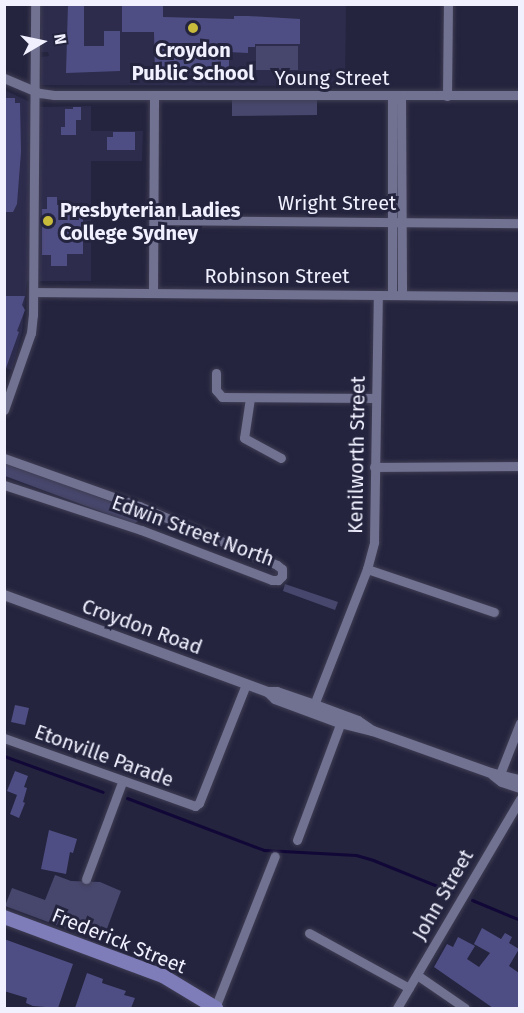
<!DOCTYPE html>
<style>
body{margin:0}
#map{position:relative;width:524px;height:1013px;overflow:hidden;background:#24243e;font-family:"Fira Sans",sans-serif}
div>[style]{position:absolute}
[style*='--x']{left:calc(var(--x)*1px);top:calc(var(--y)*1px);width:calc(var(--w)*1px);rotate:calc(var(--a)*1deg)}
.built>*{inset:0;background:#2d2c4c}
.green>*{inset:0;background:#47476d}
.stream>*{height:3px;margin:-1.5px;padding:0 1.5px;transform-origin:1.5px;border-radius:1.5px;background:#110837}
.building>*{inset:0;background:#4f4e84}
.roads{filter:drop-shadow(0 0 2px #403e54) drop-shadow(0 0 2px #403e54)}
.minor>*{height:9px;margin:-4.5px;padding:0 4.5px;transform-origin:4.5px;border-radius:4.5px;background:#717291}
.tertiary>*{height:10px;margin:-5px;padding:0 5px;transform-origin:5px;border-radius:5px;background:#717291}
.primary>*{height:14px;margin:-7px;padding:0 7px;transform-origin:7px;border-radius:7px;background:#7e7db9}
.dots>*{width:16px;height:16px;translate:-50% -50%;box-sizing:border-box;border:3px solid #24243e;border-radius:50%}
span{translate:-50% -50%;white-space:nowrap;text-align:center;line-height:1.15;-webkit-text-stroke:6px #24243e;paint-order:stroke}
.poi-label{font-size:20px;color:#f0f0ff;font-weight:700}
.left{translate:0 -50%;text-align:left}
.street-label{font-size:20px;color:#f0f0ff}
.frame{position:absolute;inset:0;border:6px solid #f0f0ff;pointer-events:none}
.north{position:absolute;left:12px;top:12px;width:60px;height:60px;-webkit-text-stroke:4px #24243e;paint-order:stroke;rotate:81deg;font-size:16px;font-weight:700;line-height:24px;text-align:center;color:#f0f0ff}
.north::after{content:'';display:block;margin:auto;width:21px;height:27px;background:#f0f0ff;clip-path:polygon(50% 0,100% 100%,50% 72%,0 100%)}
</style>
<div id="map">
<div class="built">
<i style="clip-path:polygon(41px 5px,346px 5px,345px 86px,41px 85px,41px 57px,49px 56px,48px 52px,41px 52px)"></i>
<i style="clip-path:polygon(4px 90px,41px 107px,91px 106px,91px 131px,143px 131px,142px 161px,91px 161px,91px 281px,27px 281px,22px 331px,12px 370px,4px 368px)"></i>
</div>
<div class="green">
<i style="clip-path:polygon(256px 46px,298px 46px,298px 70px,256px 70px)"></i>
<i style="clip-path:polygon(317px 98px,317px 115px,232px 116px,232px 99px)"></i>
<i style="clip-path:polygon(4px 462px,128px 508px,137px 514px,138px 521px,134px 524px,5px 476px)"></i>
<i style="clip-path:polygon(285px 584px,338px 602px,335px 610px,283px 591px)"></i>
<i style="clip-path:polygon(55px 875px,71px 881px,100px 882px,121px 891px,102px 942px,5px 906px,12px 888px,45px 900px)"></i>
</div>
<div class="stream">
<i style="--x:4;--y:756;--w:105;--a:20"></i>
<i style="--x:127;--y:798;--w:147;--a:20.8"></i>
<i style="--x:264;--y:850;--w:92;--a:3.1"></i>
<i style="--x:356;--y:855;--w:18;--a:16"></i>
<i style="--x:373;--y:860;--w:85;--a:22.1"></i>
<i style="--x:472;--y:900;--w:52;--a:22.6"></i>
</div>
<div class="building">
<i style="clip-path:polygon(68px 4px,84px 4px,84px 46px,104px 46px,104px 31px,120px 31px,120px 71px,66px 73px)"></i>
<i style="clip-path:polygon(122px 4px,163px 4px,163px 17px,234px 19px,234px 16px,248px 16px,300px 19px,300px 44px,255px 44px,255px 47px,248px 47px,248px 53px,229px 52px,229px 72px,182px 72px,182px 75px,155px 75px,154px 32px,122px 32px)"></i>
<i style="clip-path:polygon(4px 98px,15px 98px,15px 103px,20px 103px,21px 152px,17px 204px,13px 212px,4px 212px)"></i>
<i style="clip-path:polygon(73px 107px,81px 107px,81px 120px,76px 120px,76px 135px,61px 135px,61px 127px,65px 127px,65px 109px,73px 109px)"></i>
<i style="clip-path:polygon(113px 132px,135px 132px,135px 150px,107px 150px,107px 137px,113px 137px)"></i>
<i style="clip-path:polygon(47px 197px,57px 197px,57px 205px,66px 205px,66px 211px,83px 211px,83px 254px,67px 254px,67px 266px,51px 266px,51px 255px,42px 255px,42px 209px,47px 209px)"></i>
<i style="clip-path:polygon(4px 296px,25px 296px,22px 305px,25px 310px,17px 331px,19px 332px,5px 371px)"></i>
<i style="clip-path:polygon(15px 705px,29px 708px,25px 725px,11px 722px)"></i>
<i style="clip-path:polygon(15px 771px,28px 776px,24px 787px,27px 788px,23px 802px,25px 803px,19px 818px,10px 814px,17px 795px,7px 791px)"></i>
<i style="clip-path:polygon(49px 830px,77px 839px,73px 853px,70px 852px,66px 874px,41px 869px)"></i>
<i style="clip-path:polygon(482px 928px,501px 939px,505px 933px,512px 937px,509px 943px,519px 949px,509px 966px,519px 973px,519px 1008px,493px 1008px,434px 967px,447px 944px,453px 947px,458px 937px,475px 946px,467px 959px,479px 967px,490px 953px,474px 944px)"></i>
<i style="clip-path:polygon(4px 939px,73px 964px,58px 1008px,33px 1006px,26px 1003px,27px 998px,4px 991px)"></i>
<i style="clip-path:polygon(87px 973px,103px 979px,102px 983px,126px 991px,124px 995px,135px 998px,131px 1008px,75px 1008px)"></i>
</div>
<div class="roads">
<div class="minor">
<i style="--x:4;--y:78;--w:39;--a:23"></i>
<i style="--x:40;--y:93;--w:14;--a:8"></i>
<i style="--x:54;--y:95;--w:466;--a:0"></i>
<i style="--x:401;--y:96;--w:199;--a:89.7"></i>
<i style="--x:447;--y:96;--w:92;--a:-89.4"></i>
<i style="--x:154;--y:220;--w:366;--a:0.5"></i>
<i style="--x:34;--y:292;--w:486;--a:0.5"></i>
<i style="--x:153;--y:293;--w:197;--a:-89.7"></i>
<i style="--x:392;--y:295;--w:199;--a:-90"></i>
<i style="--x:216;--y:373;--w:17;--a:90"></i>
<i style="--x:216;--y:390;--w:9;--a:49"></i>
<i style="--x:222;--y:397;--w:153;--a:0.4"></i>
<i style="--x:250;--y:398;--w:40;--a:98.5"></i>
<i style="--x:244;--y:438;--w:42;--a:28.4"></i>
<i style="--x:4;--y:410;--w:82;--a:-70.7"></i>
<i style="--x:31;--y:333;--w:18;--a:-84"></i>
<i style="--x:33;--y:315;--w:311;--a:-89.6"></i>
<i style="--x:4;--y:458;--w:143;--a:19.6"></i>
<i style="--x:139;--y:506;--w:150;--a:23.1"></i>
<i style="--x:277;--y:565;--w:6;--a:39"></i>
<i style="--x:282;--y:569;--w:7;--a:90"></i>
<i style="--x:282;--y:576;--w:6;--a:135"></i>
<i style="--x:278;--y:580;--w:6;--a:180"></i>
<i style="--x:272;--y:580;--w:140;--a:-159.1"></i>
<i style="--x:141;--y:530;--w:144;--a:-161.8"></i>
<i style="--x:374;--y:467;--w:146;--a:-0.4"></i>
<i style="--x:367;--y:569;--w:134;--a:18.7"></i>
<i style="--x:312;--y:710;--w:151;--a:-68.7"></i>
<i style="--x:367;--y:569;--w:28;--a:-75"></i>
<i style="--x:374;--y:542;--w:247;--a:-89.1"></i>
<i style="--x:4;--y:738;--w:203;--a:19.6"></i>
<i style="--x:195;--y:806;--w:5;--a:-37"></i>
<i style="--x:199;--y:803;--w:128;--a:-68.4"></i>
<i style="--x:498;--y:779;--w:60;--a:-68.6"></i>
<i style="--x:297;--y:840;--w:129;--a:-69.6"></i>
<i style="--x:86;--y:879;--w:103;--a:-69.6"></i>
<i style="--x:309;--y:933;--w:114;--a:28.8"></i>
<i style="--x:417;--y:975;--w:58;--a:34.5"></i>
<i style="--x:215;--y:1008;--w:163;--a:-68.5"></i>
<i style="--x:397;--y:1008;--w:243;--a:-59.5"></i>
</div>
<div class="tertiary">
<i style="--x:4;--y:595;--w:281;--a:20.2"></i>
<i style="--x:268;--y:692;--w:9;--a:0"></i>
<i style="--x:277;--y:692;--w:40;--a:18.9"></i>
<i style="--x:315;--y:705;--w:46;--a:20.4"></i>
<i style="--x:358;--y:721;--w:18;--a:34"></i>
<i style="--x:268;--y:692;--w:10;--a:45"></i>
<i style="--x:275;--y:699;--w:69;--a:20.3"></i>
<i style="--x:340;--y:723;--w:34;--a:14"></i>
<i style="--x:373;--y:731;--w:125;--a:19.6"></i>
<i style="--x:491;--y:773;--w:30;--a:14"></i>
<i style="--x:493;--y:775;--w:11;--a:38"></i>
<i style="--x:502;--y:782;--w:19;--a:18"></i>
</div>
<div class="primary">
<i style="--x:4;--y:917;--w:170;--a:20.4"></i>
<i style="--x:163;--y:976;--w:62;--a:31.1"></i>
</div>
</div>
<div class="dots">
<i style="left:193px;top:28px;background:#c8bb3b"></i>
<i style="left:48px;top:221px;background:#c8bb3b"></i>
</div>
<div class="poi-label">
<span style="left:193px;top:62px">Croydon<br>Public School</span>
<span class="left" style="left:60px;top:222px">Presbyterian Ladies<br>College Sydney</span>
</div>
<div class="street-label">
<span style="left:332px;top:78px">Young Street</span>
<span style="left:337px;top:203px">Wright Street</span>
<span style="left:277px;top:276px">Robinson Street</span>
<span style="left:357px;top:455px;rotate:-89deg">Kenilworth Street</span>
<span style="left:193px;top:531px;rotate:20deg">Edwin Street North</span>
<span style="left:142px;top:627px;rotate:20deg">Croydon Road</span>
<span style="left:104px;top:756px;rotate:20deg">Etonville Parade</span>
<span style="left:443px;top:895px;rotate:-60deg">John Street</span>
<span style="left:119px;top:941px;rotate:22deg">Frederick Street</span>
</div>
<div class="frame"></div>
<div class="north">N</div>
</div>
